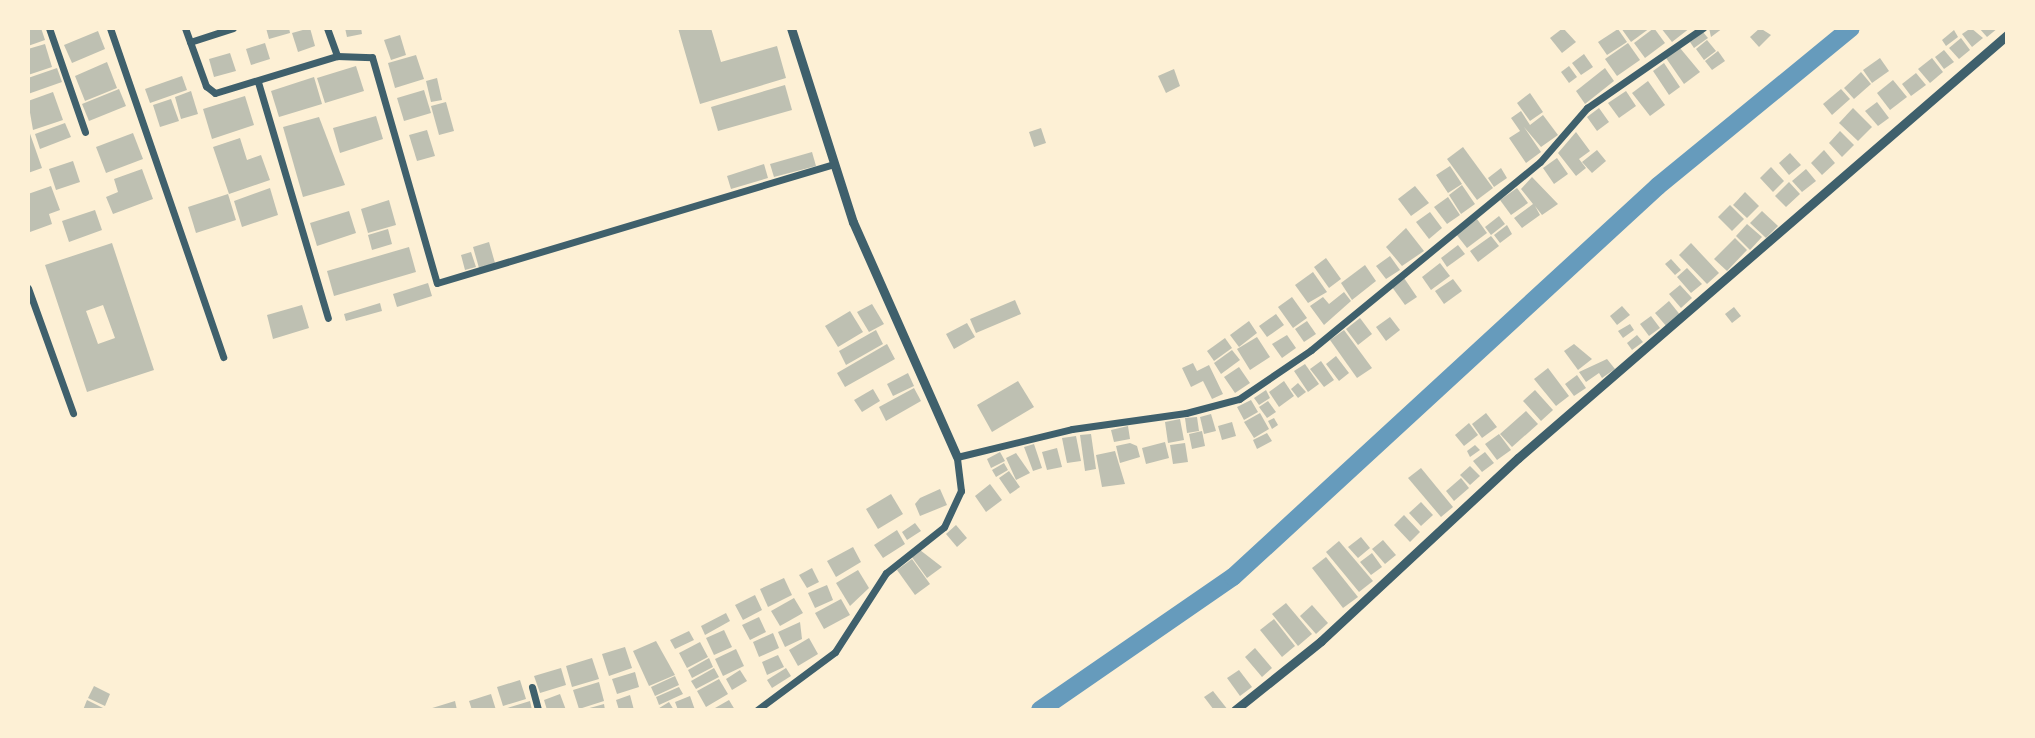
<!DOCTYPE html>
<style>
body{margin:0}
#map{position:relative;width:2035px;height:738px;overflow:hidden;background:#fdf0d5;font-family:Ubuntu,sans-serif}
div>[style]{position:absolute}
[style*='--x']{left:calc(var(--x)*1px);top:calc(var(--y)*1px);width:calc(var(--w)*1px);rotate:calc(var(--a)*1deg)}
.canal>*{height:18px;margin:-9px;padding:0 9px;transform-origin:9px;border-radius:9px;background:#669bbc}
.building>*{inset:0;background:#bec0b2}
.minor>*{height:7px;margin:-3.5px;padding:0 3.5px;transform-origin:3.5px;border-radius:3.5px;background:#3f606c}
.tertiary>*{height:9px;margin:-4.5px;padding:0 4.5px;transform-origin:4.5px;border-radius:4.5px;background:#3f606c}
span{translate:-50% -50%;white-space:nowrap;text-align:center;line-height:1.15;-webkit-text-stroke:8px #fdf0d5;paint-order:stroke}
.frame{position:absolute;inset:0;border:30px solid #fdf0d5;pointer-events:none}
</style>
<div id="map">
<div class="canal">
<i style="--x:1040;--y:710;--w:234;--a:-34.6"></i>
<i style="--x:1233;--y:577;--w:577;--a:-42.61"></i>
<i style="--x:1658;--y:186;--w:249;--a:-39.3"></i>
</div>
<div class="building">
<i style="clip-path:polygon(28px 28px,41px 28px,45px 40px,28px 46px)"></i>
<i style="clip-path:polygon(266px 28px,289px 28px,290px 33px,269px 39px)"></i>
<i style="clip-path:polygon(310px 28px,315px 46px,298px 52px,292px 33px)"></i>
<i style="clip-path:polygon(345px 28px,361px 28px,362px 34px,347px 37px)"></i>
<i style="clip-path:polygon(678px 28px,711px 28px,721px 62px,777px 46px,786px 78px,700px 104px)"></i>
<i style="clip-path:polygon(1563px 28px,1576px 42px,1562px 53px,1550px 38px)"></i>
<i style="clip-path:polygon(1621px 28px,1650px 28px,1631px 42px)"></i>
<i style="clip-path:polygon(1654px 28px,1665px 43px,1645px 58px,1634px 43px)"></i>
<i style="clip-path:polygon(1661px 28px,1690px 28px,1672px 42px)"></i>
<i style="clip-path:polygon(1709px 28px,1723px 28px,1711px 37px)"></i>
<i style="clip-path:polygon(1760px 28px,1771px 35px,1759px 47px,1750px 37px)"></i>
<i style="clip-path:polygon(1971px 28px,1983px 38px,1972px 47px,1962px 34px)"></i>
<i style="clip-path:polygon(1979px 28px,1998px 28px,1987px 37px)"></i>
<i style="clip-path:polygon(1618px 29px,1627px 42px,1607px 55px,1598px 42px)"></i>
<i style="clip-path:polygon(1954px 30px,1958px 37px,1946px 46px,1942px 40px)"></i>
<i style="clip-path:polygon(98px 31px,105px 49px,72px 63px,64px 45px)"></i>
<i style="clip-path:polygon(1703px 32px,1708px 38px,1694px 48px,1690px 42px)"></i>
<i style="clip-path:polygon(400px 35px,406px 55px,391px 60px,384px 40px)"></i>
<i style="clip-path:polygon(1961px 38px,1970px 50px,1959px 59px,1949px 48px)"></i>
<i style="clip-path:polygon(1707px 40px,1716px 51px,1704px 60px,1696px 49px)"></i>
<i style="clip-path:polygon(265px 43px,270px 59px,251px 65px,246px 49px)"></i>
<i style="clip-path:polygon(1628px 43px,1640px 60px,1617px 76px,1605px 59px)"></i>
<i style="clip-path:polygon(45px 44px,52px 67px,28px 75px,28px 49px)"></i>
<i style="clip-path:polygon(1680px 48px,1700px 72px,1684px 84px,1666px 58px)"></i>
<i style="clip-path:polygon(1944px 50px,1954px 62px,1944px 69px,1935px 57px)"></i>
<i style="clip-path:polygon(1718px 51px,1725px 61px,1712px 70px,1705px 61px)"></i>
<i style="clip-path:polygon(230px 53px,236px 71px,214px 77px,209px 59px)"></i>
<i style="clip-path:polygon(1584px 54px,1593px 67px,1581px 75px,1572px 63px)"></i>
<i style="clip-path:polygon(416px 55px,424px 79px,395px 88px,388px 63px)"></i>
<i style="clip-path:polygon(1880px 58px,1889px 71px,1872px 83px,1863px 70px)"></i>
<i style="clip-path:polygon(1932px 58px,1943px 72px,1930px 83px,1918px 69px)"></i>
<i style="clip-path:polygon(107px 62px,117px 88px,85px 101px,75px 76px)"></i>
<i style="clip-path:polygon(1664px 63px,1680px 87px,1669px 95px,1653px 71px)"></i>
<i style="clip-path:polygon(356px 66px,364px 91px,325px 103px,317px 78px)"></i>
<i style="clip-path:polygon(1569px 66px,1577px 77px,1569px 83px,1561px 72px)"></i>
<i style="clip-path:polygon(57px 68px,62px 82px,28px 94px,28px 78px)"></i>
<i style="clip-path:polygon(1605px 68px,1614px 81px,1585px 104px,1576px 91px)"></i>
<i style="clip-path:polygon(1174px 69px,1180px 86px,1166px 93px,1158px 76px)"></i>
<i style="clip-path:polygon(1861px 72px,1871px 84px,1854px 99px,1844px 88px)"></i>
<i style="clip-path:polygon(1916px 73px,1926px 85px,1911px 96px,1902px 84px)"></i>
<i style="clip-path:polygon(182px 76px,187px 90px,150px 103px,145px 89px)"></i>
<i style="clip-path:polygon(314px 77px,322px 104px,279px 117px,271px 91px)"></i>
<i style="clip-path:polygon(437px 78px,442px 100px,431px 102px,426px 81px)"></i>
<i style="clip-path:polygon(1893px 80px,1907px 97px,1890px 110px,1877px 93px)"></i>
<i style="clip-path:polygon(1648px 81px,1665px 105px,1650px 116px,1632px 93px)"></i>
<i style="clip-path:polygon(785px 85px,792px 110px,718px 131px,711px 107px)"></i>
<i style="clip-path:polygon(119px 89px,126px 106px,89px 121px,82px 104px)"></i>
<i style="clip-path:polygon(1841px 89px,1850px 99px,1832px 115px,1823px 104px)"></i>
<i style="clip-path:polygon(424px 90px,431px 113px,404px 121px,397px 98px)"></i>
<i style="clip-path:polygon(191px 91px,198px 114px,181px 119px,175px 97px)"></i>
<i style="clip-path:polygon(1626px 91px,1636px 106px,1619px 118px,1608px 103px)"></i>
<i style="clip-path:polygon(53px 92px,63px 120px,33px 130px,28px 101px)"></i>
<i style="clip-path:polygon(1530px 93px,1543px 112px,1530px 121px,1517px 103px)"></i>
<i style="clip-path:polygon(245px 96px,254px 125px,212px 139px,203px 109px)"></i>
<i style="clip-path:polygon(171px 99px,179px 121px,160px 127px,153px 105px)"></i>
<i style="clip-path:polygon(446px 102px,454px 131px,439px 135px,431px 106px)"></i>
<i style="clip-path:polygon(1877px 102px,1889px 118px,1878px 126px,1865px 111px)"></i>
<i style="clip-path:polygon(1599px 108px,1609px 122px,1597px 131px,1587px 117px)"></i>
<i style="clip-path:polygon(1853px 108px,1872px 127px,1858px 141px,1839px 123px)"></i>
<i style="clip-path:polygon(1521px 111px,1530px 125px,1543px 115px,1558px 135px,1541px 147px,1524px 127px,1541px 152px,1526px 163px,1509px 138px,1520px 131px,1511px 118px)"></i>
<i style="clip-path:polygon(376px 116px,383px 139px,340px 153px,333px 128px)"></i>
<i style="clip-path:polygon(319px 117px,345px 185px,303px 197px,283px 127px)"></i>
<i style="clip-path:polygon(65px 123px,71px 137px,40px 149px,35px 134px)"></i>
<i style="clip-path:polygon(28px 128px,42px 168px,28px 173px)"></i>
<i style="clip-path:polygon(1041px 128px,1046px 143px,1034px 147px,1029px 132px)"></i>
<i style="clip-path:polygon(427px 130px,435px 156px,417px 161px,409px 135px)"></i>
<i style="clip-path:polygon(1840px 131px,1854px 145px,1842px 157px,1829px 143px)"></i>
<i style="clip-path:polygon(1576px 132px,1590px 151px,1579px 159px,1586px 168px,1576px 176px,1558px 153px)"></i>
<i style="clip-path:polygon(133px 133px,143px 159px,106px 173px,96px 147px)"></i>
<i style="clip-path:polygon(240px 138px,247px 160px,261px 155px,270px 180px,229px 194px,213px 147px)"></i>
<i style="clip-path:polygon(1463px 147px,1493px 188px,1477px 200px,1447px 159px)"></i>
<i style="clip-path:polygon(1597px 150px,1606px 161px,1592px 173px,1582px 162px)"></i>
<i style="clip-path:polygon(1824px 150px,1835px 163px,1822px 175px,1811px 163px)"></i>
<i style="clip-path:polygon(812px 152px,816px 166px,774px 177px,770px 164px)"></i>
<i style="clip-path:polygon(1790px 153px,1801px 165px,1789px 175px,1779px 163px)"></i>
<i style="clip-path:polygon(1557px 158px,1568px 174px,1554px 184px,1543px 168px)"></i>
<i style="clip-path:polygon(73px 161px,80px 182px,56px 190px,49px 169px)"></i>
<i style="clip-path:polygon(764px 164px,768px 178px,731px 189px,727px 176px)"></i>
<i style="clip-path:polygon(1450px 166px,1462px 184px,1448px 193px,1436px 175px)"></i>
<i style="clip-path:polygon(1771px 167px,1784px 181px,1773px 192px,1760px 178px)"></i>
<i style="clip-path:polygon(1501px 168px,1507px 178px,1494px 187px,1488px 178px)"></i>
<i style="clip-path:polygon(142px 169px,153px 199px,113px 214px,106px 197px,118px 192px,114px 179px)"></i>
<i style="clip-path:polygon(1806px 169px,1816px 181px,1802px 192px,1792px 181px)"></i>
<i style="clip-path:polygon(1532px 177px,1558px 204px,1542px 215px,1535px 206px,1540px 215px,1522px 228px,1514px 218px,1533px 204px,1521px 189px)"></i>
<i style="clip-path:polygon(1789px 182px,1800px 194px,1786px 207px,1775px 196px)"></i>
<i style="clip-path:polygon(1462px 185px,1475px 204px,1461px 214px,1449px 195px)"></i>
<i style="clip-path:polygon(51px 186px,60px 210px,49px 214px,52px 224px,30px 232px,28px 194px)"></i>
<i style="clip-path:polygon(1415px 186px,1429px 203px,1411px 216px,1398px 199px)"></i>
<i style="clip-path:polygon(270px 188px,278px 215px,242px 227px,234px 201px)"></i>
<i style="clip-path:polygon(1517px 188px,1528px 203px,1511px 215px,1500px 200px)"></i>
<i style="clip-path:polygon(1745px 192px,1759px 206px,1747px 218px,1733px 205px)"></i>
<i style="clip-path:polygon(228px 194px,236px 220px,196px 233px,188px 207px)"></i>
<i style="clip-path:polygon(1448px 197px,1460px 215px,1447px 224px,1434px 207px)"></i>
<i style="clip-path:polygon(389px 200px,396px 225px,368px 233px,361px 209px)"></i>
<i style="clip-path:polygon(1730px 205px,1744px 219px,1732px 231px,1718px 217px)"></i>
<i style="clip-path:polygon(95px 210px,102px 230px,69px 242px,62px 221px)"></i>
<i style="clip-path:polygon(349px 211px,356px 233px,317px 246px,310px 223px)"></i>
<i style="clip-path:polygon(1762px 211px,1778px 226px,1766px 238px,1750px 223px)"></i>
<i style="clip-path:polygon(1430px 212px,1442px 228px,1429px 239px,1416px 222px)"></i>
<i style="clip-path:polygon(1499px 216px,1505px 224px,1491px 235px,1485px 227px)"></i>
<i style="clip-path:polygon(1477px 219px,1487px 233px,1467px 248px,1456px 234px)"></i>
<i style="clip-path:polygon(1747px 224px,1762px 237px,1750px 250px,1736px 236px)"></i>
<i style="clip-path:polygon(1507px 225px,1512px 234px,1500px 243px,1494px 235px)"></i>
<i style="clip-path:polygon(1406px 228px,1424px 251px,1402px 266px,1386px 247px)"></i>
<i style="clip-path:polygon(388px 229px,392px 244px,372px 250px,368px 235px)"></i>
<i style="clip-path:polygon(1491px 236px,1499px 246px,1478px 262px,1470px 251px)"></i>
<i style="clip-path:polygon(1735px 238px,1747px 250px,1727px 271px,1714px 259px)"></i>
<i style="clip-path:polygon(489px 242px,495px 263px,479px 268px,473px 247px)"></i>
<i style="clip-path:polygon(evenodd,112px 243px,154px 370px,87px 392px,45px 265px,112px 243px,103px 305px,115px 338px,98px 344px,86px 311px,103px 305px)"></i>
<i style="clip-path:polygon(1691px 243px,1719px 273px,1707px 284px,1679px 255px)"></i>
<i style="clip-path:polygon(1458px 245px,1465px 254px,1447px 267px,1441px 258px)"></i>
<i style="clip-path:polygon(409px 247px,416px 272px,334px 296px,327px 271px)"></i>
<i style="clip-path:polygon(471px 252px,476px 267px,465px 270px,461px 255px)"></i>
<i style="clip-path:polygon(1390px 256px,1400px 270px,1386px 279px,1376px 266px)"></i>
<i style="clip-path:polygon(1326px 258px,1341px 279px,1329px 288px,1314px 267px)"></i>
<i style="clip-path:polygon(1671px 259px,1681px 270px,1675px 275px,1665px 264px)"></i>
<i style="clip-path:polygon(1440px 263px,1450px 276px,1431px 290px,1422px 277px)"></i>
<i style="clip-path:polygon(1365px 265px,1376px 281px,1352px 300px,1341px 283px)"></i>
<i style="clip-path:polygon(1687px 268px,1702px 284px,1691px 293px,1677px 277px)"></i>
<i style="clip-path:polygon(1313px 272px,1327px 292px,1308px 303px,1295px 285px)"></i>
<i style="clip-path:polygon(1404px 278px,1417px 297px,1405px 305px,1392px 287px)"></i>
<i style="clip-path:polygon(1453px 279px,1462px 291px,1444px 304px,1435px 291px)"></i>
<i style="clip-path:polygon(428px 283px,432px 296px,397px 307px,393px 294px)"></i>
<i style="clip-path:polygon(1680px 285px,1692px 298px,1681px 308px,1669px 294px)"></i>
<i style="clip-path:polygon(1344px 292px,1351px 301px,1324px 325px,1310px 306px,1323px 297px,1329px 304px)"></i>
<i style="clip-path:polygon(1292px 297px,1307px 318px,1293px 328px,1278px 307px)"></i>
<i style="clip-path:polygon(1015px 300px,1021px 314px,976px 333px,970px 319px)"></i>
<i style="clip-path:polygon(1669px 301px,1681px 316px,1667px 327px,1655px 313px)"></i>
<i style="clip-path:polygon(380px 303px,382px 311px,346px 321px,344px 314px)"></i>
<i style="clip-path:polygon(872px 304px,884px 324px,869px 332px,857px 312px)"></i>
<i style="clip-path:polygon(302px 305px,309px 328px,273px 339px,267px 315px)"></i>
<i style="clip-path:polygon(1622px 306px,1630px 315px,1617px 325px,1610px 316px)"></i>
<i style="clip-path:polygon(1734px 307px,1741px 316px,1732px 323px,1725px 314px)"></i>
<i style="clip-path:polygon(850px 311px,863px 332px,838px 347px,825px 326px)"></i>
<i style="clip-path:polygon(1276px 314px,1284px 325px,1267px 337px,1259px 326px)"></i>
<i style="clip-path:polygon(1651px 316px,1660px 328px,1649px 336px,1640px 324px)"></i>
<i style="clip-path:polygon(1390px 317px,1400px 330px,1386px 341px,1376px 327px)"></i>
<i style="clip-path:polygon(1360px 318px,1372px 334px,1358px 345px,1346px 329px)"></i>
<i style="clip-path:polygon(1249px 321px,1257px 333px,1239px 347px,1230px 335px)"></i>
<i style="clip-path:polygon(1307px 321px,1316px 334px,1304px 342px,1295px 329px)"></i>
<i style="clip-path:polygon(967px 323px,975px 337px,954px 349px,946px 334px)"></i>
<i style="clip-path:polygon(1630px 324px,1634px 330px,1623px 338px,1618px 331px)"></i>
<i style="clip-path:polygon(876px 330px,883px 344px,846px 365px,839px 351px)"></i>
<i style="clip-path:polygon(1344px 330px,1372px 368px,1357px 378px,1330px 340px)"></i>
<i style="clip-path:polygon(1287px 335px,1296px 348px,1282px 358px,1272px 344px)"></i>
<i style="clip-path:polygon(1637px 335px,1643px 342px,1632px 350px,1627px 343px)"></i>
<i style="clip-path:polygon(1257px 337px,1270px 357px,1250px 370px,1237px 349px)"></i>
<i style="clip-path:polygon(1225px 338px,1232px 348px,1214px 361px,1207px 351px)"></i>
<i style="clip-path:polygon(887px 344px,895px 359px,845px 387px,837px 373px)"></i>
<i style="clip-path:polygon(1574px 344px,1592px 359px,1578px 370px,1564px 351px)"></i>
<i style="clip-path:polygon(1232px 350px,1240px 360px,1221px 374px,1214px 363px)"></i>
<i style="clip-path:polygon(1336px 356px,1349px 373px,1339px 381px,1326px 364px)"></i>
<i style="clip-path:polygon(1607px 359px,1615px 369px,1602px 378px,1599px 373px,1586px 382px,1579px 372px)"></i>
<i style="clip-path:polygon(1321px 361px,1334px 380px,1324px 387px,1310px 369px)"></i>
<i style="clip-path:polygon(1193px 363px,1197px 371px,1209px 365px,1223px 394px,1212px 399px,1203px 381px,1191px 387px,1182px 368px)"></i>
<i style="clip-path:polygon(1305px 364px,1319px 384px,1308px 392px,1294px 371px)"></i>
<i style="clip-path:polygon(1239px 367px,1250px 383px,1235px 393px,1224px 377px)"></i>
<i style="clip-path:polygon(1548px 368px,1569px 396px,1556px 406px,1534px 379px)"></i>
<i style="clip-path:polygon(908px 373px,914px 386px,893px 396px,887px 384px)"></i>
<i style="clip-path:polygon(1577px 375px,1586px 388px,1574px 396px,1565px 384px)"></i>
<i style="clip-path:polygon(1018px 381px,1034px 407px,992px 432px,977px 405px)"></i>
<i style="clip-path:polygon(1284px 381px,1294px 396px,1279px 407px,1269px 392px)"></i>
<i style="clip-path:polygon(1298px 383px,1306px 392px,1298px 398px,1291px 389px)"></i>
<i style="clip-path:polygon(914px 388px,921px 401px,886px 421px,879px 407px)"></i>
<i style="clip-path:polygon(873px 389px,880px 401px,862px 412px,854px 400px)"></i>
<i style="clip-path:polygon(1266px 390px,1270px 398px,1259px 405px,1254px 398px)"></i>
<i style="clip-path:polygon(1535px 390px,1553px 410px,1541px 421px,1523px 401px)"></i>
<i style="clip-path:polygon(1251px 400px,1258px 412px,1244px 420px,1237px 407px)"></i>
<i style="clip-path:polygon(1268px 401px,1276px 412px,1267px 418px,1259px 407px)"></i>
<i style="clip-path:polygon(1526px 411px,1538px 424px,1512px 447px,1500px 434px)"></i>
<i style="clip-path:polygon(1260px 413px,1269px 429px,1254px 438px,1244px 422px)"></i>
<i style="clip-path:polygon(1486px 413px,1497px 427px,1482px 438px,1472px 424px)"></i>
<i style="clip-path:polygon(1211px 414px,1216px 431px,1204px 434px,1200px 417px)"></i>
<i style="clip-path:polygon(1197px 417px,1199px 431px,1187px 433px,1185px 418px)"></i>
<i style="clip-path:polygon(1274px 418px,1278px 425px,1272px 429px,1268px 421px)"></i>
<i style="clip-path:polygon(1180px 419px,1184px 440px,1168px 443px,1165px 422px)"></i>
<i style="clip-path:polygon(1232px 422px,1236px 436px,1222px 440px,1218px 426px)"></i>
<i style="clip-path:polygon(1469px 423px,1478px 435px,1464px 446px,1455px 435px)"></i>
<i style="clip-path:polygon(1128px 426px,1130px 439px,1114px 442px,1111px 430px)"></i>
<i style="clip-path:polygon(1202px 431px,1205px 446px,1192px 449px,1189px 434px)"></i>
<i style="clip-path:polygon(1267px 433px,1272px 441px,1257px 449px,1253px 440px)"></i>
<i style="clip-path:polygon(1091px 434px,1096px 469px,1085px 471px,1080px 435px)"></i>
<i style="clip-path:polygon(1499px 434px,1511px 450px,1497px 460px,1485px 444px)"></i>
<i style="clip-path:polygon(1076px 436px,1081px 461px,1067px 463px,1062px 438px)"></i>
<i style="clip-path:polygon(1165px 442px,1169px 458px,1146px 464px,1142px 448px)"></i>
<i style="clip-path:polygon(1130px 443px,1137px 446px,1140px 457px,1120px 463px,1116px 446px)"></i>
<i style="clip-path:polygon(1185px 443px,1188px 462px,1173px 464px,1170px 445px)"></i>
<i style="clip-path:polygon(1034px 444px,1042px 468px,1033px 471px,1024px 447px)"></i>
<i style="clip-path:polygon(1475px 445px,1480px 450px,1470px 457px,1467px 451px)"></i>
<i style="clip-path:polygon(1057px 448px,1062px 467px,1047px 470px,1042px 452px)"></i>
<i style="clip-path:polygon(1115px 451px,1125px 484px,1102px 487px,1096px 455px)"></i>
<i style="clip-path:polygon(1000px 452px,1005px 461px,991px 468px,987px 459px)"></i>
<i style="clip-path:polygon(1485px 452px,1494px 463px,1482px 472px,1473px 461px)"></i>
<i style="clip-path:polygon(1016px 453px,1030px 473px,1016px 480px,1006px 458px)"></i>
<i style="clip-path:polygon(1004px 463px,1008px 470px,996px 477px,992px 470px)"></i>
<i style="clip-path:polygon(1470px 466px,1480px 476px,1470px 485px,1460px 475px)"></i>
<i style="clip-path:polygon(1421px 468px,1453px 507px,1441px 517px,1408px 478px)"></i>
<i style="clip-path:polygon(1009px 471px,1020px 487px,1010px 494px,999px 478px)"></i>
<i style="clip-path:polygon(1461px 478px,1469px 488px,1454px 501px,1446px 491px)"></i>
<i style="clip-path:polygon(990px 484px,1002px 500px,986px 512px,975px 496px)"></i>
<i style="clip-path:polygon(940px 489px,947px 505px,920px 516px,915px 504px,920px 498px)"></i>
<i style="clip-path:polygon(891px 494px,903px 514px,878px 529px,866px 509px)"></i>
<i style="clip-path:polygon(1421px 502px,1433px 515px,1421px 526px,1409px 513px)"></i>
<i style="clip-path:polygon(1404px 515px,1420px 532px,1410px 542px,1394px 525px)"></i>
<i style="clip-path:polygon(915px 523px,921px 531px,907px 540px,902px 532px)"></i>
<i style="clip-path:polygon(956px 525px,967px 538px,957px 547px,946px 534px)"></i>
<i style="clip-path:polygon(897px 530px,905px 544px,883px 558px,874px 545px)"></i>
<i style="clip-path:polygon(1361px 537px,1370px 548px,1358px 558px,1348px 547px)"></i>
<i style="clip-path:polygon(1383px 540px,1396px 555px,1385px 564px,1372px 549px)"></i>
<i style="clip-path:polygon(1339px 541px,1373px 581px,1359px 592px,1326px 552px)"></i>
<i style="clip-path:polygon(853px 547px,861px 562px,836px 577px,827px 561px)"></i>
<i style="clip-path:polygon(920px 550px,942px 567px,927px 578px,911px 556px)"></i>
<i style="clip-path:polygon(1372px 553px,1382px 567px,1371px 575px,1360px 562px)"></i>
<i style="clip-path:polygon(1326px 557px,1358px 597px,1343px 608px,1312px 568px)"></i>
<i style="clip-path:polygon(912px 559px,930px 584px,915px 595px,897px 570px)"></i>
<i style="clip-path:polygon(812px 568px,819px 582px,807px 588px,799px 575px)"></i>
<i style="clip-path:polygon(858px 570px,869px 588px,850px 606px,836px 583px)"></i>
<i style="clip-path:polygon(784px 578px,792px 595px,768px 607px,760px 589px)"></i>
<i style="clip-path:polygon(827px 585px,833px 600px,815px 608px,808px 593px)"></i>
<i style="clip-path:polygon(755px 595px,762px 610px,743px 620px,735px 605px)"></i>
<i style="clip-path:polygon(794px 598px,803px 613px,780px 626px,771px 611px)"></i>
<i style="clip-path:polygon(841px 599px,850px 615px,824px 629px,815px 613px)"></i>
<i style="clip-path:polygon(1286px 603px,1312px 634px,1298px 646px,1272px 614px)"></i>
<i style="clip-path:polygon(1312px 605px,1328px 623px,1316px 634px,1300px 616px)"></i>
<i style="clip-path:polygon(726px 613px,730px 621px,705px 635px,701px 626px)"></i>
<i style="clip-path:polygon(759px 617px,766px 632px,750px 640px,742px 625px)"></i>
<i style="clip-path:polygon(1274px 619px,1295px 646px,1282px 657px,1260px 630px)"></i>
<i style="clip-path:polygon(800px 622px,802px 639px,785px 647px,778px 632px)"></i>
<i style="clip-path:polygon(724px 630px,732px 647px,714px 655px,706px 638px)"></i>
<i style="clip-path:polygon(689px 631px,694px 640px,675px 649px,670px 640px)"></i>
<i style="clip-path:polygon(773px 633px,779px 648px,759px 657px,753px 642px)"></i>
<i style="clip-path:polygon(809px 638px,818px 654px,798px 666px,789px 650px)"></i>
<i style="clip-path:polygon(656px 641px,675px 675px,649px 686px,633px 651px)"></i>
<i style="clip-path:polygon(700px 642px,708px 657px,687px 668px,679px 653px)"></i>
<i style="clip-path:polygon(625px 647px,632px 668px,609px 676px,602px 654px)"></i>
<i style="clip-path:polygon(1255px 648px,1272px 668px,1262px 677px,1245px 657px)"></i>
<i style="clip-path:polygon(736px 649px,744px 666px,723px 676px,715px 659px)"></i>
<i style="clip-path:polygon(778px 655px,784px 667px,767px 675px,762px 662px)"></i>
<i style="clip-path:polygon(592px 658px,599px 679px,572px 687px,566px 666px)"></i>
<i style="clip-path:polygon(709px 658px,713px 667px,692px 678px,688px 670px)"></i>
<i style="clip-path:polygon(561px 668px,566px 685px,540px 693px,534px 676px)"></i>
<i style="clip-path:polygon(714px 668px,719px 677px,696px 689px,691px 681px)"></i>
<i style="clip-path:polygon(786px 668px,791px 676px,772px 688px,767px 680px)"></i>
<i style="clip-path:polygon(740px 670px,747px 681px,732px 690px,726px 679px)"></i>
<i style="clip-path:polygon(1239px 670px,1252px 687px,1240px 696px,1227px 678px)"></i>
<i style="clip-path:polygon(635px 672px,639px 687px,617px 694px,612px 679px)"></i>
<i style="clip-path:polygon(675px 676px,679px 685px,655px 696px,651px 687px)"></i>
<i style="clip-path:polygon(719px 679px,728px 694px,706px 707px,697px 691px)"></i>
<i style="clip-path:polygon(520px 680px,526px 699px,503px 706px,497px 687px)"></i>
<i style="clip-path:polygon(599px 682px,604px 701px,579px 709px,573px 690px)"></i>
<i style="clip-path:polygon(94px 686px,110px 694px,105px 706px,88px 698px)"></i>
<i style="clip-path:polygon(679px 687px,683px 694px,659px 705px,656px 697px)"></i>
<i style="clip-path:polygon(1213px 691px,1228px 710px,1214px 710px,1204px 697px)"></i>
<i style="clip-path:polygon(491px 694px,496px 710px,472px 710px,469px 701px)"></i>
<i style="clip-path:polygon(560px 694px,566px 710px,547px 710px,544px 700px)"></i>
<i style="clip-path:polygon(630px 695px,634px 710px,619px 710px,616px 700px)"></i>
<i style="clip-path:polygon(690px 696px,695px 710px,678px 710px,675px 702px)"></i>
<i style="clip-path:polygon(87px 700px,107px 710px,83px 710px)"></i>
<i style="clip-path:polygon(729px 700px,735px 710px,717px 710px,715px 708px)"></i>
<i style="clip-path:polygon(455px 701px,457px 710px,429px 710px,429px 709px)"></i>
<i style="clip-path:polygon(530px 701px,532px 710px,504px 710px,504px 709px)"></i>
<i style="clip-path:polygon(669px 702px,674px 710px,656px 710px)"></i>
<i style="clip-path:polygon(604px 704px,605px 710px,586px 710px,586px 709px)"></i>
</div>
<div class="minor">
<i style="--x:49;--y:28;--w:110;--a:70.9"></i>
<i style="--x:110;--y:28;--w:348;--a:71"></i>
<i style="--x:185;--y:28;--w:62;--a:70.1"></i>
<i style="--x:206;--y:86;--w:11;--a:38"></i>
<i style="--x:215;--y:93;--w:127;--a:-16.9"></i>
<i style="--x:337;--y:56;--w:35;--a:2"></i>
<i style="--x:372;--y:57;--w:235;--a:74"></i>
<i style="--x:437;--y:283;--w:414;--a:-16.7"></i>
<i style="--x:327;--y:28;--w:30;--a:70"></i>
<i style="--x:190;--y:42;--w:45;--a:-18"></i>
<i style="--x:258;--y:82;--w:246;--a:73.5"></i>
<i style="--x:28;--y:288;--w:133;--a:70.2"></i>
<i style="--x:532;--y:687;--w:24;--a:75"></i>
<i style="--x:757;--y:710;--w:97;--a:-36.6"></i>
<i style="--x:835;--y:652;--w:94;--a:-57.2"></i>
<i style="--x:886;--y:573;--w:74;--a:-38.4"></i>
<i style="--x:944;--y:527;--w:40;--a:-65"></i>
<i style="--x:961;--y:491;--w:34;--a:-97"></i>
<i style="--x:957;--y:457;--w:118;--a:-13.7"></i>
<i style="--x:1072;--y:429;--w:115;--a:-8"></i>
<i style="--x:1186;--y:413;--w:55;--a:-14.8"></i>
<i style="--x:1239;--y:399;--w:87;--a:-34.2"></i>
<i style="--x:1311;--y:350;--w:296;--a:-39.4"></i>
<i style="--x:1540;--y:162;--w:72;--a:-49"></i>
<i style="--x:1587;--y:108;--w:141;--a:-34.6"></i>
</div>
<div class="tertiary">
<i style="--x:791;--y:28;--w:204;--a:72.3"></i>
<i style="--x:853;--y:222;--w:257;--a:66.1"></i>
<i style="--x:1235;--y:710;--w:110;--a:-38.7"></i>
<i style="--x:1321;--y:641;--w:269;--a:-42.9"></i>
<i style="--x:1518;--y:458;--w:647;--a:-40.86"></i>
</div>
<div class="frame"></div>
</div>
